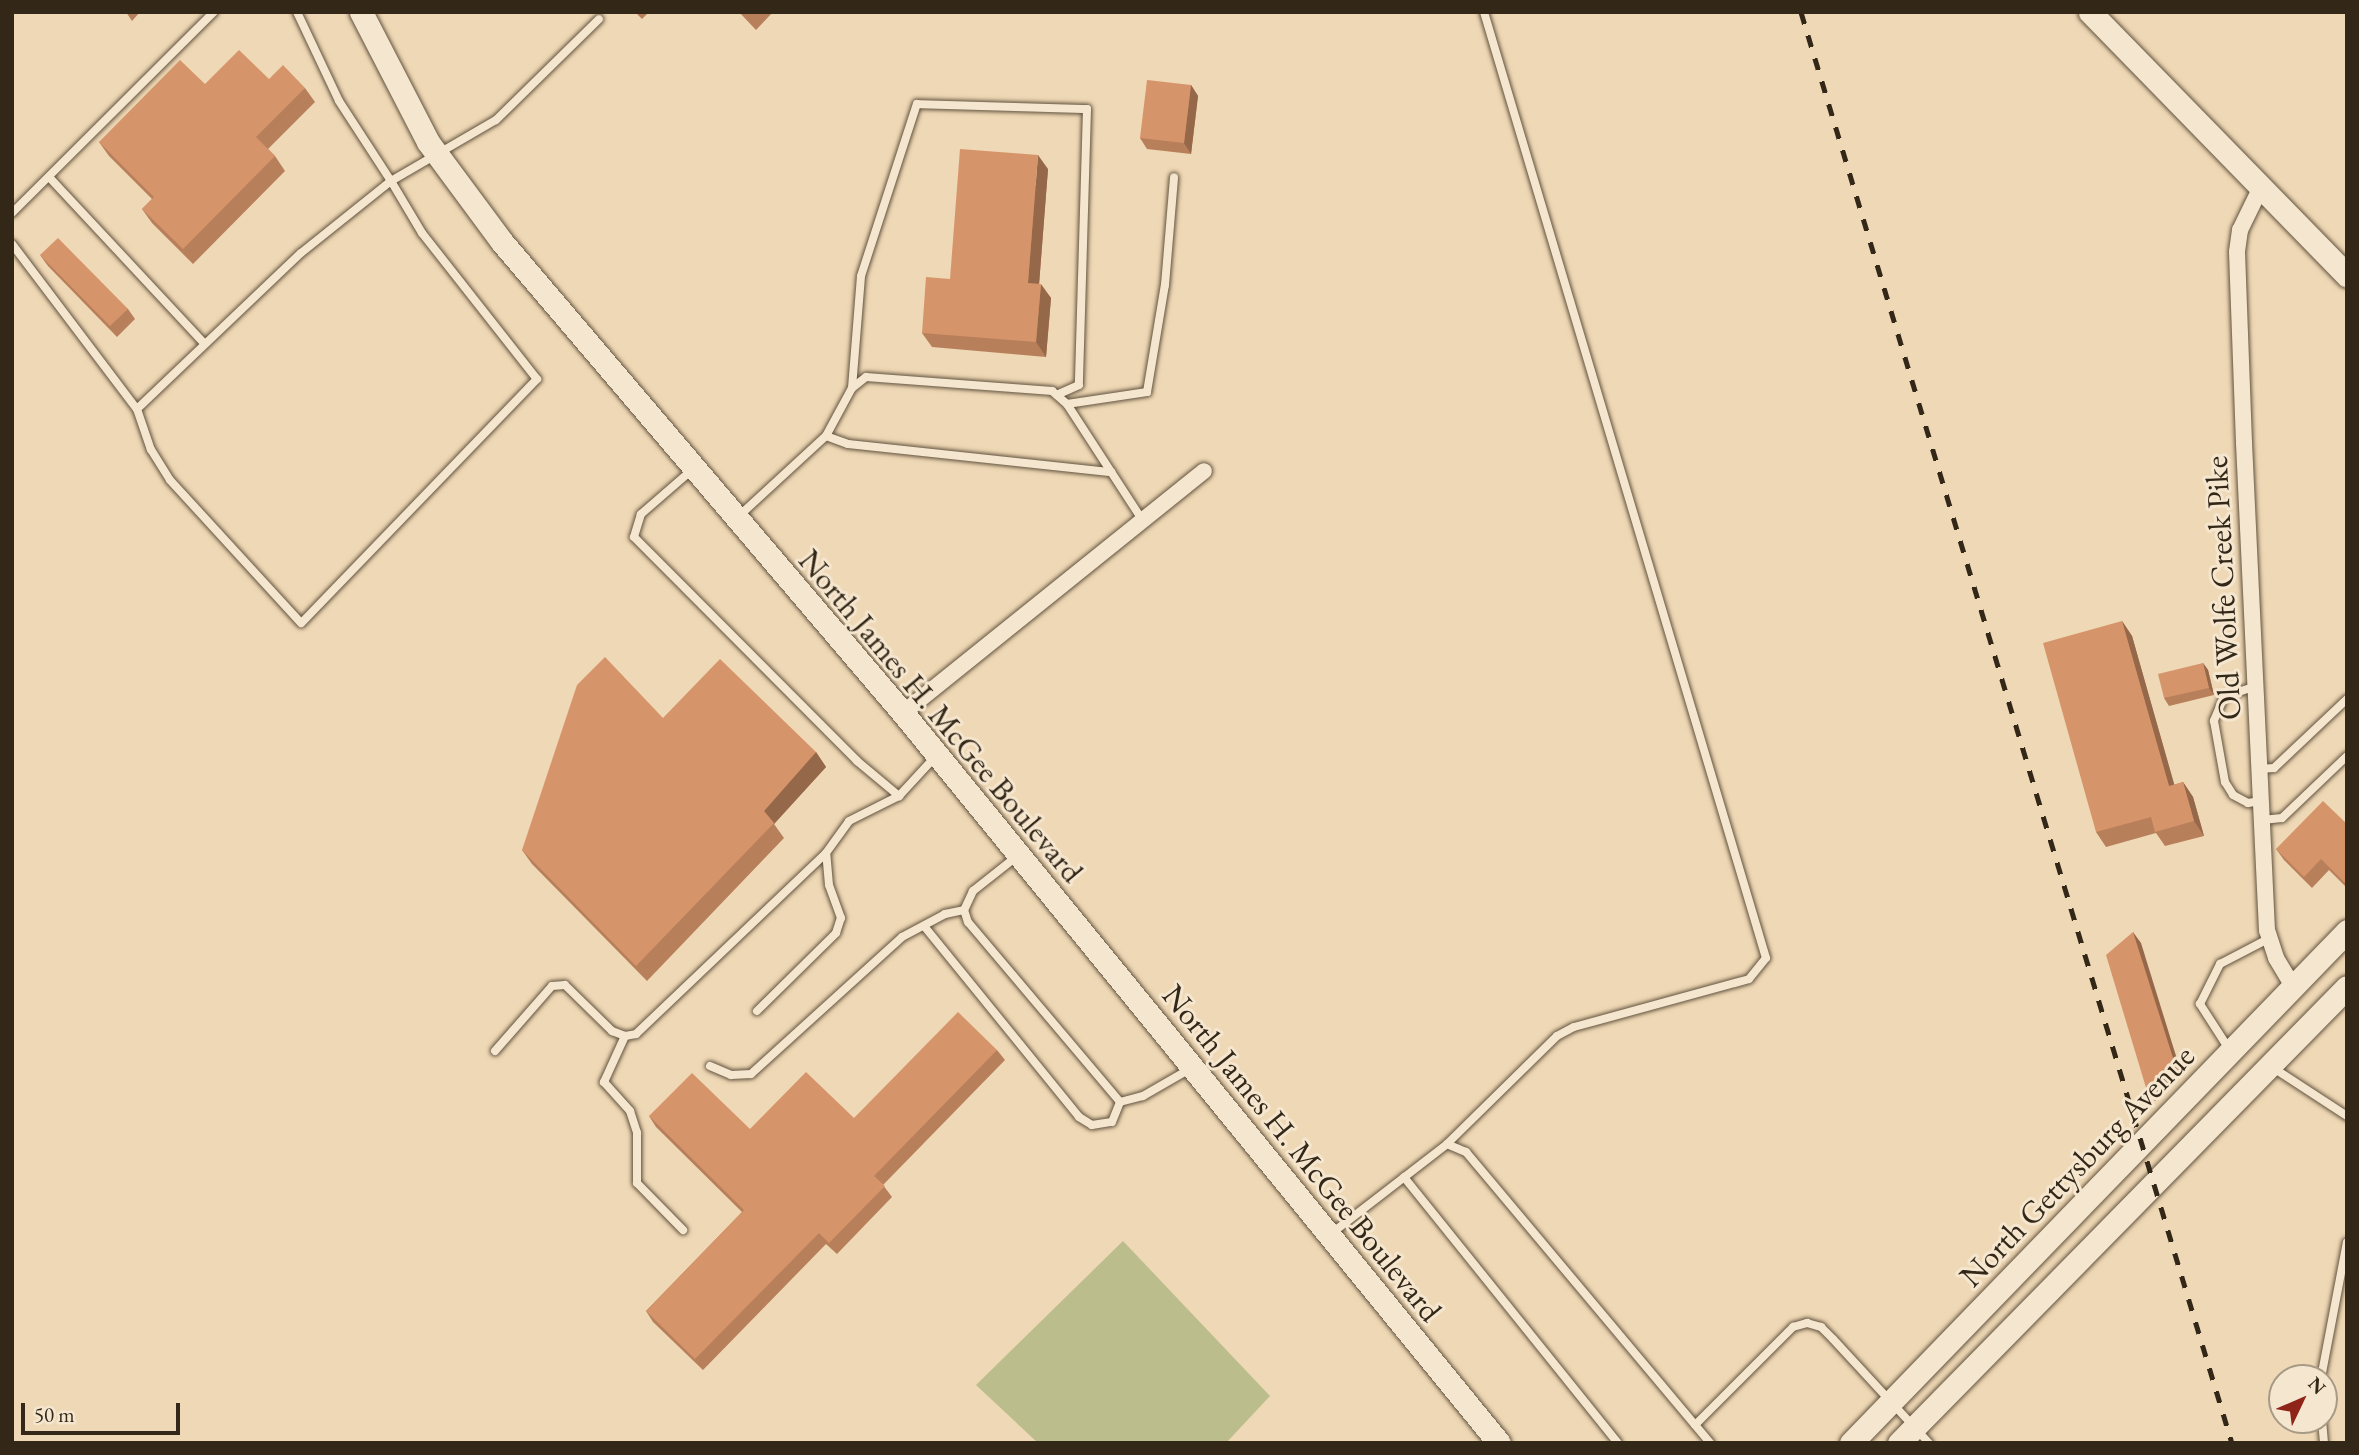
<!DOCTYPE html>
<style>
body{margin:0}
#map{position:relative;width:2359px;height:1455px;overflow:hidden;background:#efd8b5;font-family:"EB Garamond",serif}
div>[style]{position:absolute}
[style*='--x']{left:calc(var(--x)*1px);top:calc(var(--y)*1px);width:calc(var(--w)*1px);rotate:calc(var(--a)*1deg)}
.green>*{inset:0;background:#bbbe8c}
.roads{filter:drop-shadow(0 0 2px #62533f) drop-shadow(0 0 2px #62533f)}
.lane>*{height:8px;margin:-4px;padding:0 4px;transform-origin:4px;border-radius:4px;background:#f5e6cf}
.street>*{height:16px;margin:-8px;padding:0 8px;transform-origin:8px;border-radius:8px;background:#f5e6cf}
.secondary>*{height:23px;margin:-11.5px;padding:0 11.5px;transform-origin:11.5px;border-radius:11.5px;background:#f5e6cf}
.rail>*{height:5px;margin-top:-2.5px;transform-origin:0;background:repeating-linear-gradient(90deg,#332718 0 12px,transparent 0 24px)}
.wall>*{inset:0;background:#b87f5b}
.shaded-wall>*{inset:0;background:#96684a}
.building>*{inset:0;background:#d6946a}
span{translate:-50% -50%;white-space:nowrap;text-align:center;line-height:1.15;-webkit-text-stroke:6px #f5e6cf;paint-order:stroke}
.street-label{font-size:32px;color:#332718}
.frame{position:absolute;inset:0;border:14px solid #332718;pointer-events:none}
.north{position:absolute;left:2268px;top:1364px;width:70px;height:70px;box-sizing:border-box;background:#f5e6cf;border:2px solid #a79a86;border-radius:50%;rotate:46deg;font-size:19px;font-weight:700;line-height:28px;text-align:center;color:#332718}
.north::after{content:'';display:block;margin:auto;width:24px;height:32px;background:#8f2418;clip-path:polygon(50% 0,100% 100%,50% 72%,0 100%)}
.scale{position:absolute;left:21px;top:1403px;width:159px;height:32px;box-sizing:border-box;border:4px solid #332718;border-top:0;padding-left:9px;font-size:21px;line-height:24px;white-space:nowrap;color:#332718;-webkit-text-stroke:5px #f5e6cf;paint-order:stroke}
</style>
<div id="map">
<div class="green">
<i style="clip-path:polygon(1123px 1241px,1270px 1396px,1226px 1443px,1038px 1443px,976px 1385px)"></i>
</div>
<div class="roads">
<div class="lane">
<i style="--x:297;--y:12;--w:98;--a:64.7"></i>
<i style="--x:339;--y:101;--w:95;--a:57"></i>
<i style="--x:391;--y:181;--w:121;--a:-30.2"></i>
<i style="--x:496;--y:120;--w:144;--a:-44.4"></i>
<i style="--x:49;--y:177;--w:227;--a:47"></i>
<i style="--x:12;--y:213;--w:285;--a:-44.9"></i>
<i style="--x:12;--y:244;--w:207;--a:52.9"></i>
<i style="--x:137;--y:409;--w:226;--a:-43.6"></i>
<i style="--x:301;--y:253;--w:115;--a:-38.7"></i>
<i style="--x:391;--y:181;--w:61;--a:59.2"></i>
<i style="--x:422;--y:233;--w:186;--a:51.8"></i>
<i style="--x:537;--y:379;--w:339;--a:134"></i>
<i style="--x:301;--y:623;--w:194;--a:-132.5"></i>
<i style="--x:170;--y:480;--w:36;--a:-122"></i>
<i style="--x:151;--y:450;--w:43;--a:-108.9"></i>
<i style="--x:852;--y:388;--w:112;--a:-85.4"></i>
<i style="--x:861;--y:276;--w:181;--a:-72"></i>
<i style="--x:917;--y:104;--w:170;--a:1.7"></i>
<i style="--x:1087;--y:109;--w:276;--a:91.7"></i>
<i style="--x:1079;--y:385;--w:24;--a:156"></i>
<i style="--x:1067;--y:404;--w:81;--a:-8.5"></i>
<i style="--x:1147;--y:392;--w:109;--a:-80.5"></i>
<i style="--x:1165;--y:285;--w:108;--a:-85.2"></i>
<i style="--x:826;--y:436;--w:23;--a:20"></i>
<i style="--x:848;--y:444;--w:265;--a:6.1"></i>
<i style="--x:693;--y:469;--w:69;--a:139.1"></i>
<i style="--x:641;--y:514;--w:24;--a:107"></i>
<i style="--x:634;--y:537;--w:316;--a:45.1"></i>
<i style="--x:857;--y:761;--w:55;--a:39.8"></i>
<i style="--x:740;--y:515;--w:117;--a:-42.6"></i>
<i style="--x:826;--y:436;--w:55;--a:-61.6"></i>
<i style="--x:852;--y:388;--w:18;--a:-38"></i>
<i style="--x:866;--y:377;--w:187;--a:4.3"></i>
<i style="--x:1052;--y:391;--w:20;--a:41"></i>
<i style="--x:1067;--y:404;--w:140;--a:57"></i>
<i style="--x:2256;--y:686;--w:34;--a:161"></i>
<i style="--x:2224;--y:697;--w:26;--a:113"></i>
<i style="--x:2214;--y:721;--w:62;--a:79.8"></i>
<i style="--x:2225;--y:782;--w:15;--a:58"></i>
<i style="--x:2233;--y:795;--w:17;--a:28"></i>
<i style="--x:2248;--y:803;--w:13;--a:-9"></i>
<i style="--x:2259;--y:769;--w:15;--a:-4"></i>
<i style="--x:2274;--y:768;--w:100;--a:-43.4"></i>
<i style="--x:2262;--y:820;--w:20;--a:-6"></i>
<i style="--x:2282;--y:818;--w:90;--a:-43.6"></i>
<i style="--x:1016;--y:857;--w:55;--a:141.7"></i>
<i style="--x:973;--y:891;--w:21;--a:115"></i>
<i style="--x:964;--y:910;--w:13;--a:72"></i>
<i style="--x:968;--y:922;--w:236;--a:49.8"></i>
<i style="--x:924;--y:926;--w:246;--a:50.9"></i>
<i style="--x:1079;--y:1117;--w:15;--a:32"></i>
<i style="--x:1092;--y:1125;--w:20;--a:-9"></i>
<i style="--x:1112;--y:1122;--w:22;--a:-68"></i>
<i style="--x:757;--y:1011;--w:111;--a:-44.6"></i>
<i style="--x:836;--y:933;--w:16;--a:-72"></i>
<i style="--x:841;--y:918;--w:35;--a:-110"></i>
<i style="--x:829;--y:885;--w:32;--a:-95"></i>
<i style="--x:625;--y:1036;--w:51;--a:114.5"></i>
<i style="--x:604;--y:1082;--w:39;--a:48"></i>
<i style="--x:630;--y:1111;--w:23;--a:72"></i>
<i style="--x:637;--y:1133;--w:50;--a:90"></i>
<i style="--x:637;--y:1183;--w:66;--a:45.6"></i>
<i style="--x:2229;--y:1049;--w:54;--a:-122.8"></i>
<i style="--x:2200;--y:1004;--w:45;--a:-63.4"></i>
<i style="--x:2220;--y:964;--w:56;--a:-27.5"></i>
<i style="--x:495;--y:1051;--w:86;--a:-48.8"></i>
<i style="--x:552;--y:986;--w:13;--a:-4"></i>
<i style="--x:565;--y:985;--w:66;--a:44.4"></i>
<i style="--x:612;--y:1031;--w:14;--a:21"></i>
<i style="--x:625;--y:1036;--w:11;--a:-10"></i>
<i style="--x:636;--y:1034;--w:262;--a:-43.6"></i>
<i style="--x:826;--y:853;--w:39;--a:-54"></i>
<i style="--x:849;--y:821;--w:56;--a:-26.6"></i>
<i style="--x:899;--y:796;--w:53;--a:-47.3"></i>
<i style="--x:710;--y:1066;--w:23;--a:23"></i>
<i style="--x:731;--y:1075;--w:20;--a:-3"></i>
<i style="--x:751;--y:1074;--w:204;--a:-42.2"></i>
<i style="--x:902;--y:937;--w:49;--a:-28.1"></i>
<i style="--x:945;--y:914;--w:19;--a:-12"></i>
<i style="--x:2272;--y:1067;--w:90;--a:33.2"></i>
<i style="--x:1120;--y:1102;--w:24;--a:-15"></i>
<i style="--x:1143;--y:1096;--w:54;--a:-29.9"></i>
<i style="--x:1447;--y:1144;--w:154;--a:-44.5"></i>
<i style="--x:1557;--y:1036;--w:19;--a:-28"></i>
<i style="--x:1574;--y:1027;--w:181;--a:-15.3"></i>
<i style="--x:1749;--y:979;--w:27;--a:-51"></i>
<i style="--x:1766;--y:958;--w:987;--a:-106.6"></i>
<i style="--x:1404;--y:1177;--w:341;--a:51.2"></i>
<i style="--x:1332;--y:1233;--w:145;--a:-37.7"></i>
<i style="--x:1447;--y:1144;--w:21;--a:23"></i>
<i style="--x:1466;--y:1152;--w:380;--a:50"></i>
<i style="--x:2321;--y:1378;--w:138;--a:-79.2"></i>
<i style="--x:2322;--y:1420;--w:23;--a:85"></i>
<i style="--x:1695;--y:1425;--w:139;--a:-45"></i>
<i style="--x:1793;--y:1327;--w:15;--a:-16"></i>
<i style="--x:1807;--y:1323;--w:15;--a:16"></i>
<i style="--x:1821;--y:1327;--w:17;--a:45"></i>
<i style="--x:1833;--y:1339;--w:142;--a:47.3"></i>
</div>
<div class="street">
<i style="--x:2261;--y:187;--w:48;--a:116"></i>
<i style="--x:2240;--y:230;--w:22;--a:98"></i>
<i style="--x:2237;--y:252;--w:191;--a:87.9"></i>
<i style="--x:2244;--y:443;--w:488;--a:87.3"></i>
<i style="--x:2267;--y:930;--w:29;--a:72"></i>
<i style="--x:2276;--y:958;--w:33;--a:59"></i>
<i style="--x:903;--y:713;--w:386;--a:-38.8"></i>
</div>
<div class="secondary">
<i style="--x:361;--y:12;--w:146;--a:62.7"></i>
<i style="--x:428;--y:142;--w:124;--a:53.5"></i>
<i style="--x:502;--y:242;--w:619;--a:49.59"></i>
<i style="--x:903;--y:713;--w:942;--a:50.77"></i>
<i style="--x:2090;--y:12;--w:368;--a:45.7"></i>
<i style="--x:1851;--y:1443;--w:713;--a:-45.91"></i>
<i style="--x:1899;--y:1443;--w:639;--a:-45.51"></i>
</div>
</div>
<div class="rail">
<i style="--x:1801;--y:12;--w:1494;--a:73.24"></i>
</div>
<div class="wall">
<i style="clip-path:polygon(126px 12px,140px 12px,132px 21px)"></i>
<i style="clip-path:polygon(635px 12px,649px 12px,642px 19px)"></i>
<i style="clip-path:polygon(739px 12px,773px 12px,756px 30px)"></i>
<i style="clip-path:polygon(269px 79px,305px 88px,315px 102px,268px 149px,275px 156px,285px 171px,193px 264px,152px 223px,142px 209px,152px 199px,109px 156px,99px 142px,205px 84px)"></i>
<i style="clip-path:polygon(1191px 85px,1198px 96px,1191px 154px,1147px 149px,1140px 138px)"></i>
<i style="clip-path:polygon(1048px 169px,1039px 284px,1051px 298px,1046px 357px,932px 347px,922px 333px)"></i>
<i style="clip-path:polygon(40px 255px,128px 309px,135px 319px,117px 337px,48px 266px)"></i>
<i style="clip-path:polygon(2122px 621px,2132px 636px,2174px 785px,2183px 782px,2193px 797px,2204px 836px,2165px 846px,2156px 833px,2106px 847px,2096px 832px)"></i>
<i style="clip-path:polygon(2203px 663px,2208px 670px,2214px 695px,2169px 706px,2164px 698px)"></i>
<i style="clip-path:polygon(816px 752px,826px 767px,774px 824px,784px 838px,647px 981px,532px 864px,522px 850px)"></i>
<i style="clip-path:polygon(2347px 824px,2347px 888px,2329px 870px,2312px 888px,2284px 860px,2276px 849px)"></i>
<i style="clip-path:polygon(997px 1050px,1005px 1060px,883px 1185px,892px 1197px,837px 1254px,826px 1244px,703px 1370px,653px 1322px,646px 1311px,742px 1212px,656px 1127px,649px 1116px,750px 1129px,854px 1118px)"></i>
</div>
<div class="shaded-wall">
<i style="clip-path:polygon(1191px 85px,1198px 96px,1191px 154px,1184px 143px)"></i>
<i style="clip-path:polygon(1038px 155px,1048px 169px,1038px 298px,1028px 283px)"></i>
<i style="clip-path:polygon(1041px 284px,1051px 298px,1046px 357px,1036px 342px)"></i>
<i style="clip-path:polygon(2122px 621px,2132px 636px,2179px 801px,2169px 786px)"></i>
<i style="clip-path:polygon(2203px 663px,2208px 670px,2214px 695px,2209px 688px)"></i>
<i style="clip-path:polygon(816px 752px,826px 767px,774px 824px,764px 811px)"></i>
<i style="clip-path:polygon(2183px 782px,2193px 797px,2204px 836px,2194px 821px)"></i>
<i style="clip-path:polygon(2133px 932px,2141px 943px,2181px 1072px,2155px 1101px,2147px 1091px)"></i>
</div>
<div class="building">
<i style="clip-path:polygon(239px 50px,269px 79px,283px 65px,305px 88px,256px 137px,275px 156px,183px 249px,142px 209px,154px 197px,99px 142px,180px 60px,205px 84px)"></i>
<i style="clip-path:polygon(1147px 80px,1191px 85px,1184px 143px,1140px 138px)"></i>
<i style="clip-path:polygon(960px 149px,1038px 155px,1028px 283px,1041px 284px,1036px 342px,922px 333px,926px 277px,950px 279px)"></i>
<i style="clip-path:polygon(58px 238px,128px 309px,110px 326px,40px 255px)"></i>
<i style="clip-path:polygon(2122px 621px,2169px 786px,2183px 782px,2194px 821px,2155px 832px,2151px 817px,2096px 832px,2043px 643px)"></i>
<i style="clip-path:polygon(605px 657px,663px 718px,720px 659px,816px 752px,764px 811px,774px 823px,636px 966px,522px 850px,577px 685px)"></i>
<i style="clip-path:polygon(2203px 663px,2209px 688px,2164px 698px,2158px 674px)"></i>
<i style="clip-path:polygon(2323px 801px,2347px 824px,2347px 881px,2345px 883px,2321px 859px,2304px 877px,2276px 849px)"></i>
<i style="clip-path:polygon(2133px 932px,2174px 1061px,2147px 1091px,2106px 955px)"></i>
<i style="clip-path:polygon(958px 1012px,997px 1050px,874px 1176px,885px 1186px,829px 1243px,819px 1233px,695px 1359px,646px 1311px,744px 1210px,649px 1116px,692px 1073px,750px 1129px,806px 1072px,854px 1118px)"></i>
</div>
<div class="street-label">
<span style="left:2223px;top:588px;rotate:-93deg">Old Wolfe Creek Pike</span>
<span style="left:941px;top:716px;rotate:50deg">North James H. McGee Boulevard</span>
<span style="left:1302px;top:1153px;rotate:51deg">North James H. McGee Boulevard</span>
<span style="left:2077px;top:1166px;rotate:-46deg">North Gettysburg Avenue</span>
</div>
<div class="frame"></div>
<div class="north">N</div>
<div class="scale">50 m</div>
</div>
